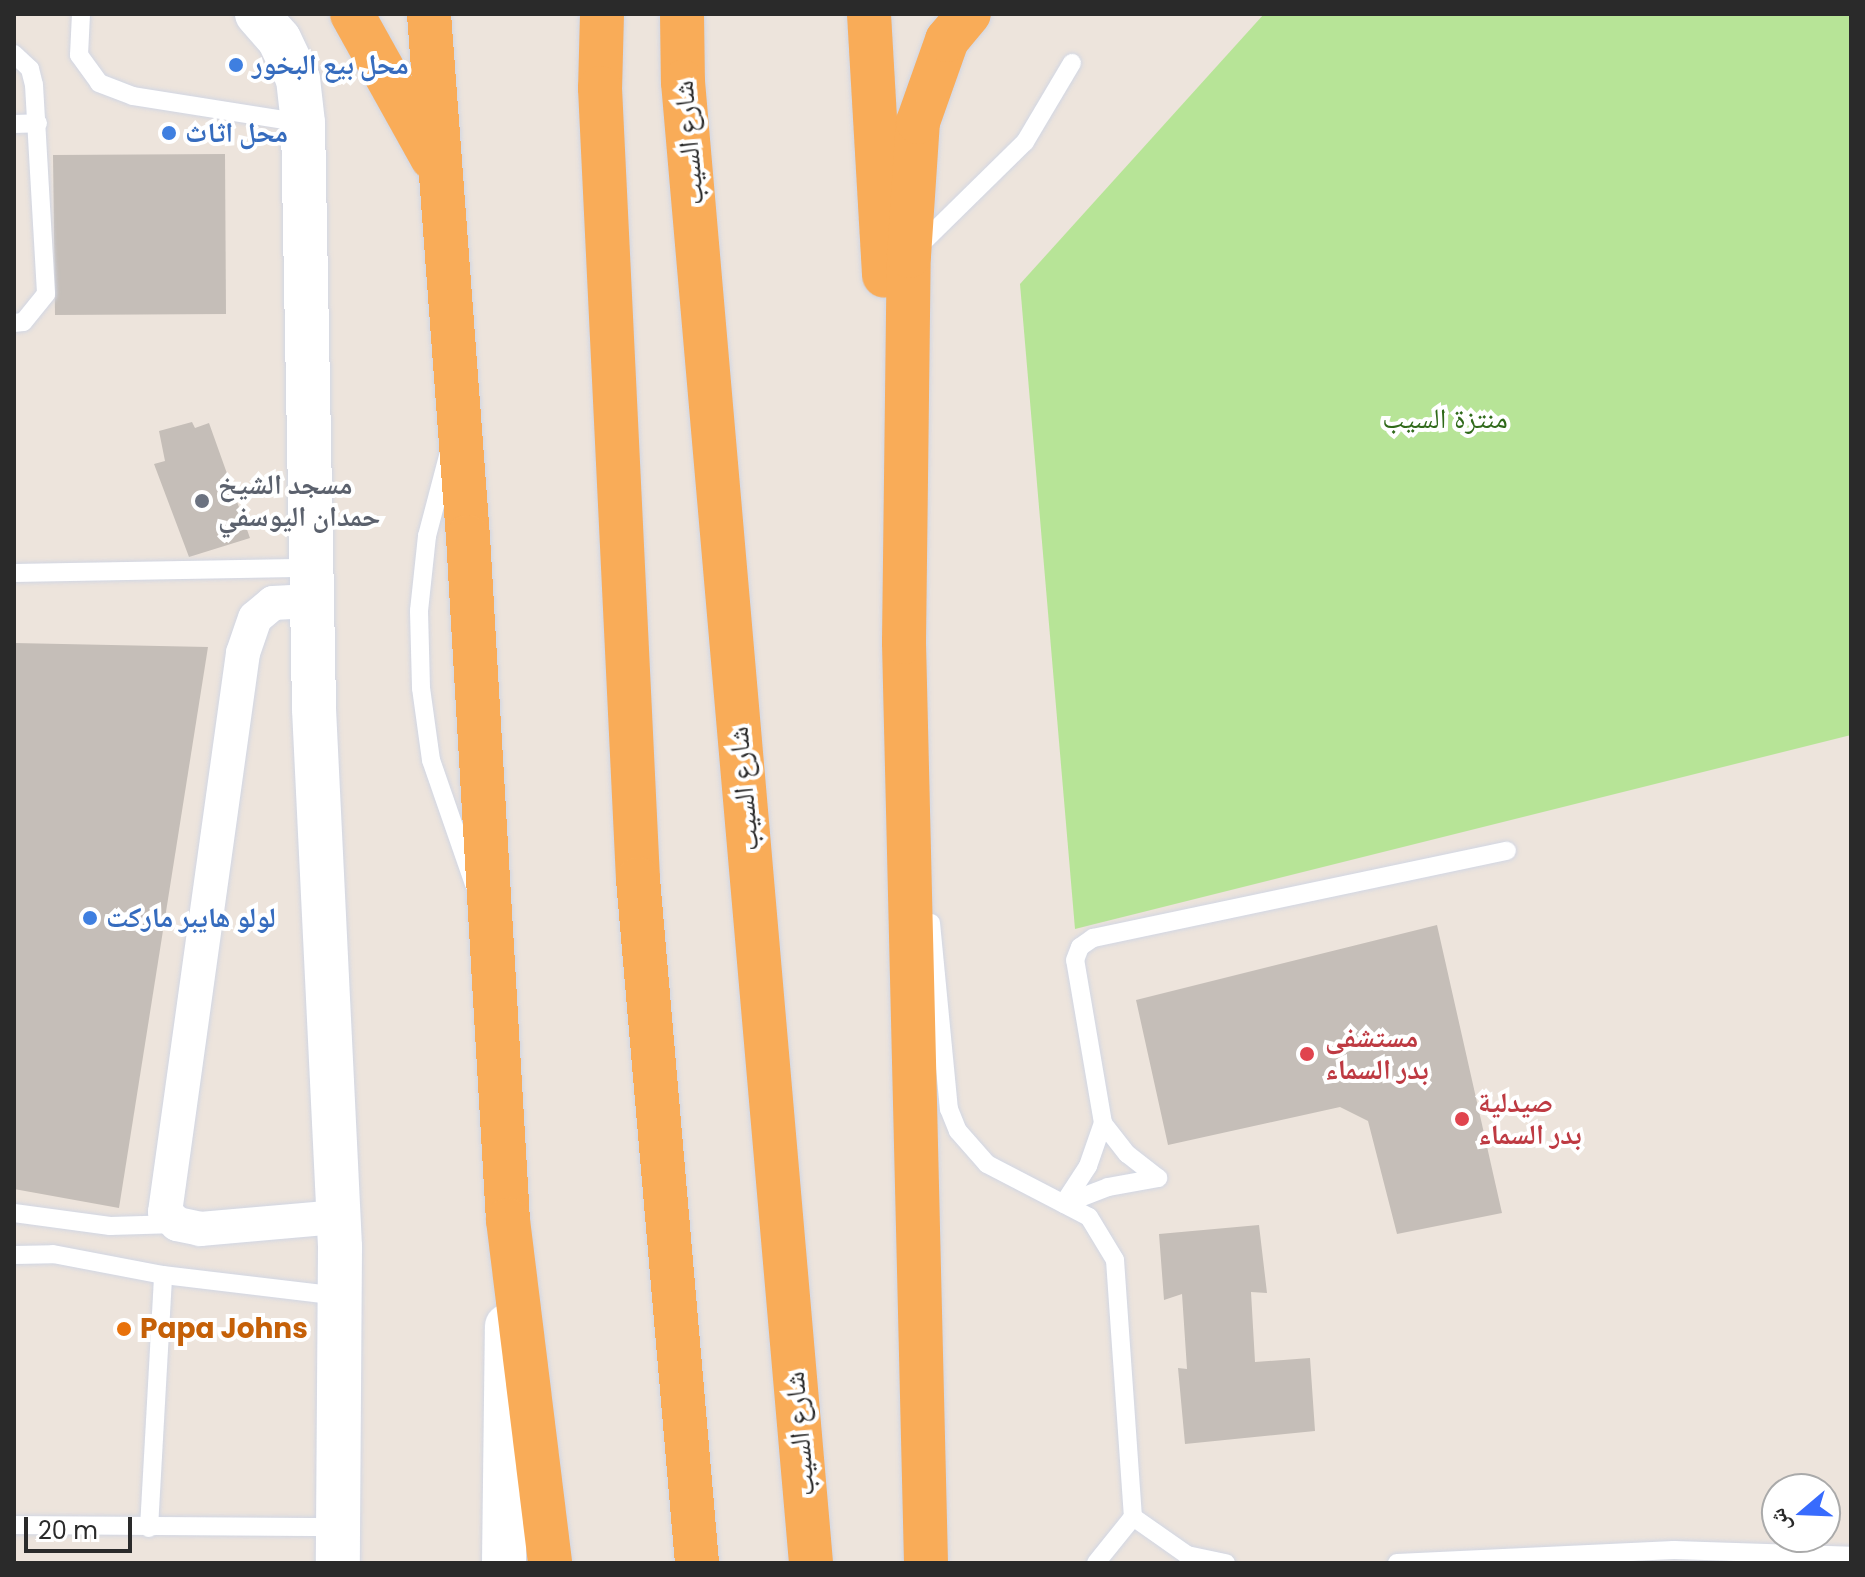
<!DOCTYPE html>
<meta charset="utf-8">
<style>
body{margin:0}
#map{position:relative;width:1865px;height:1577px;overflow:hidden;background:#ede4dc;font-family:Poppins,"Noto Naskh Arabic",sans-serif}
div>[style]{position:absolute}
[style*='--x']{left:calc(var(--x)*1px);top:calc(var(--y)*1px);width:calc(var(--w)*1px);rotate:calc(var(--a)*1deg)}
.green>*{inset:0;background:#b7e497}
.building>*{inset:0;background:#c5beb8}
.roads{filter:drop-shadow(0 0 2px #d1d6e3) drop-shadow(0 0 2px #d1d6e3)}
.service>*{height:18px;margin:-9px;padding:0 9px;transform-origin:9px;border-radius:9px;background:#fff}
.minor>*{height:34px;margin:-17px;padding:0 17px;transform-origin:17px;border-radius:17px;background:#fff}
.tertiary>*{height:44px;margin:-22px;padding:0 22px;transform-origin:22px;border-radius:22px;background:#fff}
.trunk>*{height:44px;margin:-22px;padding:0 22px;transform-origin:22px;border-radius:22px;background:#f9ac58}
.dots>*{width:22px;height:22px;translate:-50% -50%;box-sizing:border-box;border:4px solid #fff;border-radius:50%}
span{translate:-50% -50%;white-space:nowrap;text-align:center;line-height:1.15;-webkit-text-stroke:8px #fff;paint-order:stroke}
.shop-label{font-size:28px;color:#366cbe;font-weight:700}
.left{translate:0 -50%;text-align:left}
.street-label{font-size:28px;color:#2a2a2a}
.park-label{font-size:28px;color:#2f6919}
.worship-label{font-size:28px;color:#5b616d;font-weight:700}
.health-label{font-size:28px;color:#be3a42;font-weight:700}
.food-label{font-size:28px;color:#c56008;font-weight:700}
.frame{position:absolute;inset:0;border:16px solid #2a2a2a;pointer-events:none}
.north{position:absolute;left:1761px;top:1473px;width:80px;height:80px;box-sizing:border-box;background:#fff;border:2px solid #aaa;border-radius:50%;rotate:251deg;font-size:22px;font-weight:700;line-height:32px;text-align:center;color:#2a2a2a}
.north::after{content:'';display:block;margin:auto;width:28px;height:36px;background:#386bfd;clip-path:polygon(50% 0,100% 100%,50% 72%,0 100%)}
.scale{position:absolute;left:24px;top:1517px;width:108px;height:36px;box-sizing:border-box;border:4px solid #2a2a2a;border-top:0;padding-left:10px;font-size:24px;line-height:28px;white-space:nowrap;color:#2a2a2a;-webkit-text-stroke:6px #fff;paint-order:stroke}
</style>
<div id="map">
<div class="green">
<i style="clip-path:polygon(1264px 14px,1851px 14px,1851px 735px,1075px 929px,1020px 284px)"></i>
</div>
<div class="building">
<i style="clip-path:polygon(225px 154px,226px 314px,55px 315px,53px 155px)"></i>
<i style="clip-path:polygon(192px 422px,195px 428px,209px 423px,250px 538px,189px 557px,154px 464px,165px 461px,159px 431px)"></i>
<i style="clip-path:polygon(14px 643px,208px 647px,119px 1208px,14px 1189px)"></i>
<i style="clip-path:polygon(1437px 925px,1502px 1213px,1397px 1234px,1368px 1121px,1340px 1107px,1168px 1145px,1136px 1000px)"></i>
<i style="clip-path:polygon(1259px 1225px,1267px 1293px,1251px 1292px,1255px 1362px,1310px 1358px,1315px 1431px,1185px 1444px,1178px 1368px,1187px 1369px,1182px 1294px,1164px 1300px,1159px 1234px)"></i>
</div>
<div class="roads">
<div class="service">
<i style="--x:81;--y:14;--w:41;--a:92.8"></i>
<i style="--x:79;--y:55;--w:34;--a:54"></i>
<i style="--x:99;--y:83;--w:36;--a:21"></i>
<i style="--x:133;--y:96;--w:172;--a:9"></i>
<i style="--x:14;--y:54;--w:22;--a:43"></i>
<i style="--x:30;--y:69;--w:16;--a:76"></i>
<i style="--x:34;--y:85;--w:209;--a:86.7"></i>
<i style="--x:46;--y:294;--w:36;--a:129"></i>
<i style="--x:23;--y:322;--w:9;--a:174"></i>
<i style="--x:14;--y:124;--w:24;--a:-2"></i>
<i style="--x:917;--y:248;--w:151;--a:-44.5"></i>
<i style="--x:1025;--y:142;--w:92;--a:-59.3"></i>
<i style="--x:448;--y:456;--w:83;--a:104.7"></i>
<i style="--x:427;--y:536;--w:75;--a:96.1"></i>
<i style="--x:419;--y:611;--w:77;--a:88.5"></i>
<i style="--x:421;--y:688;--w:73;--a:82.1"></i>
<i style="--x:431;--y:760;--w:131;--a:70.9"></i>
<i style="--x:14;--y:573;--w:296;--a:-1"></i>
<i style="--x:931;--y:923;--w:187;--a:84.5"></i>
<i style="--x:949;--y:1109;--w:24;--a:68"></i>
<i style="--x:958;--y:1131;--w:44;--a:48.7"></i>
<i style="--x:987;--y:1164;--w:115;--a:27.5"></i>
<i style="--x:1089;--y:1217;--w:50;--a:58.8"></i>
<i style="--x:1115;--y:1260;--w:258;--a:86"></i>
<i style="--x:1133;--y:1517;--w:59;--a:128.8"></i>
<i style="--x:1158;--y:1178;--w:39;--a:-142"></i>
<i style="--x:1127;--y:1154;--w:39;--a:-128"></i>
<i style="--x:1103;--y:1123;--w:165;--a:-99.7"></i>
<i style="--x:1075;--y:960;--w:14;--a:-69"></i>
<i style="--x:1080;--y:947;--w:16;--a:-35"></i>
<i style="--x:1093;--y:938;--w:423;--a:-11.9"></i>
<i style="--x:1064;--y:1203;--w:44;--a:-57"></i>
<i style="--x:1088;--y:1166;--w:46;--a:-70.8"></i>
<i style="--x:1064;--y:1204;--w:47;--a:-21.1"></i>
<i style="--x:1108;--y:1187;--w:51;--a:-10.2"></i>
<i style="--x:14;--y:1213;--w:97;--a:7.7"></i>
<i style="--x:110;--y:1226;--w:67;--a:-1.7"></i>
<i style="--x:14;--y:1255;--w:39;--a:-1"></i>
<i style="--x:53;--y:1254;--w:112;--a:10.8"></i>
<i style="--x:163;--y:1275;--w:177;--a:6.8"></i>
<i style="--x:1133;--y:1517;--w:66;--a:35.1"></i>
<i style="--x:1187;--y:1555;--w:40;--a:12"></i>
<i style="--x:14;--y:1525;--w:325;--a:0.4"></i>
<i style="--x:149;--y:1528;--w:253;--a:-86.8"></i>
<i style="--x:1397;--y:1563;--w:277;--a:-2.7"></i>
<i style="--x:1674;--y:1550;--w:177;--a:1.9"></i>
</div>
<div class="minor">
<i style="--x:311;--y:601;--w:38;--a:177"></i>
<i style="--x:273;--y:603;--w:23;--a:140"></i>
<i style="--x:255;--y:618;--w:37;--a:109"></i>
<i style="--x:243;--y:653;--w:564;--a:97.94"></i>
<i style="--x:165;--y:1212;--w:17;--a:45"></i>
<i style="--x:177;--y:1224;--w:24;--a:12"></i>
<i style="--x:200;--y:1229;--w:139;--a:-5"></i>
</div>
<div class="tertiary">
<i style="--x:257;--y:14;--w:33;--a:49"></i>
<i style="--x:279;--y:39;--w:44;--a:64.6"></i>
<i style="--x:298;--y:79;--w:44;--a:83.5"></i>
<i style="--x:303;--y:123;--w:586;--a:88.92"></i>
<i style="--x:314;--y:709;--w:539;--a:87.23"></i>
<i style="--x:340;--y:1247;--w:316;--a:90.4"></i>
<i style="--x:504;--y:1563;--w:237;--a:-89.3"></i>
</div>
<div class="trunk">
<i style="--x:352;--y:14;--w:165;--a:60.9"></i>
<i style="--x:429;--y:14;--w:524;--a:85.74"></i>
<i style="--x:468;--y:537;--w:684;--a:86.65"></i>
<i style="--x:508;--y:1220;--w:346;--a:83"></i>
<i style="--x:602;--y:14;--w:74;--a:91.5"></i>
<i style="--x:600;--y:88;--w:792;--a:87.25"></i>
<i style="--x:638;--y:879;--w:687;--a:85.07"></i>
<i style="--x:682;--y:14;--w:68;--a:89.2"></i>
<i style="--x:683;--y:82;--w:1487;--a:85.06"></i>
<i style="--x:869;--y:14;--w:262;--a:86.7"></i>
<i style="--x:926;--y:1563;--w:921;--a:-91.37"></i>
<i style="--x:904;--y:642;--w:386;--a:-89.3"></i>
<i style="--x:909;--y:256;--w:134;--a:-86.2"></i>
<i style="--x:918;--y:122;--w:87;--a:-70.5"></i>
<i style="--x:947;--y:40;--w:34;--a:-50"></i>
</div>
</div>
<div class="dots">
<i style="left:236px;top:65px;background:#3f7fe0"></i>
<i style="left:169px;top:133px;background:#3f7fe0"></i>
<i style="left:202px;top:501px;background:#6b7280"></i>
<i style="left:90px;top:918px;background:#3f7fe0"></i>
<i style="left:1307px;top:1054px;background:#e0444e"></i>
<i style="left:1462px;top:1119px;background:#e0444e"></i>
<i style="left:124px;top:1329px;background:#e8710a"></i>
</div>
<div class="shop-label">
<span class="left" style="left:252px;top:65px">محل بيع البخور</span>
<span class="left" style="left:185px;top:133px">محل اثاث</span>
<span class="left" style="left:106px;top:918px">لولو هايبر ماركت</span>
</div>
<div class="street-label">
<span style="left:689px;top:143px;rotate:-95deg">شارع السيب</span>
<span style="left:744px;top:789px;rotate:-95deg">شارع السيب</span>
<span style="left:800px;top:1434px;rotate:-95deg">شارع السيب</span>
</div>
<div class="park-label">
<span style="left:1445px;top:419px">منتزة السيب</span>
</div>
<div class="worship-label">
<span class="left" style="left:218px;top:501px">مسجد الشيخ<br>حمدان اليوسفي</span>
</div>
<div class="health-label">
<span class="left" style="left:1325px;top:1054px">مستشفى<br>بدر السماء</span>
<span class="left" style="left:1478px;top:1119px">صيدلية<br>بدر السماء</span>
</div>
<div class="food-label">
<span class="left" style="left:140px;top:1329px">Papa Johns</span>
</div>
<div class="frame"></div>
<div class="north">ش</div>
<div class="scale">20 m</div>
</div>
